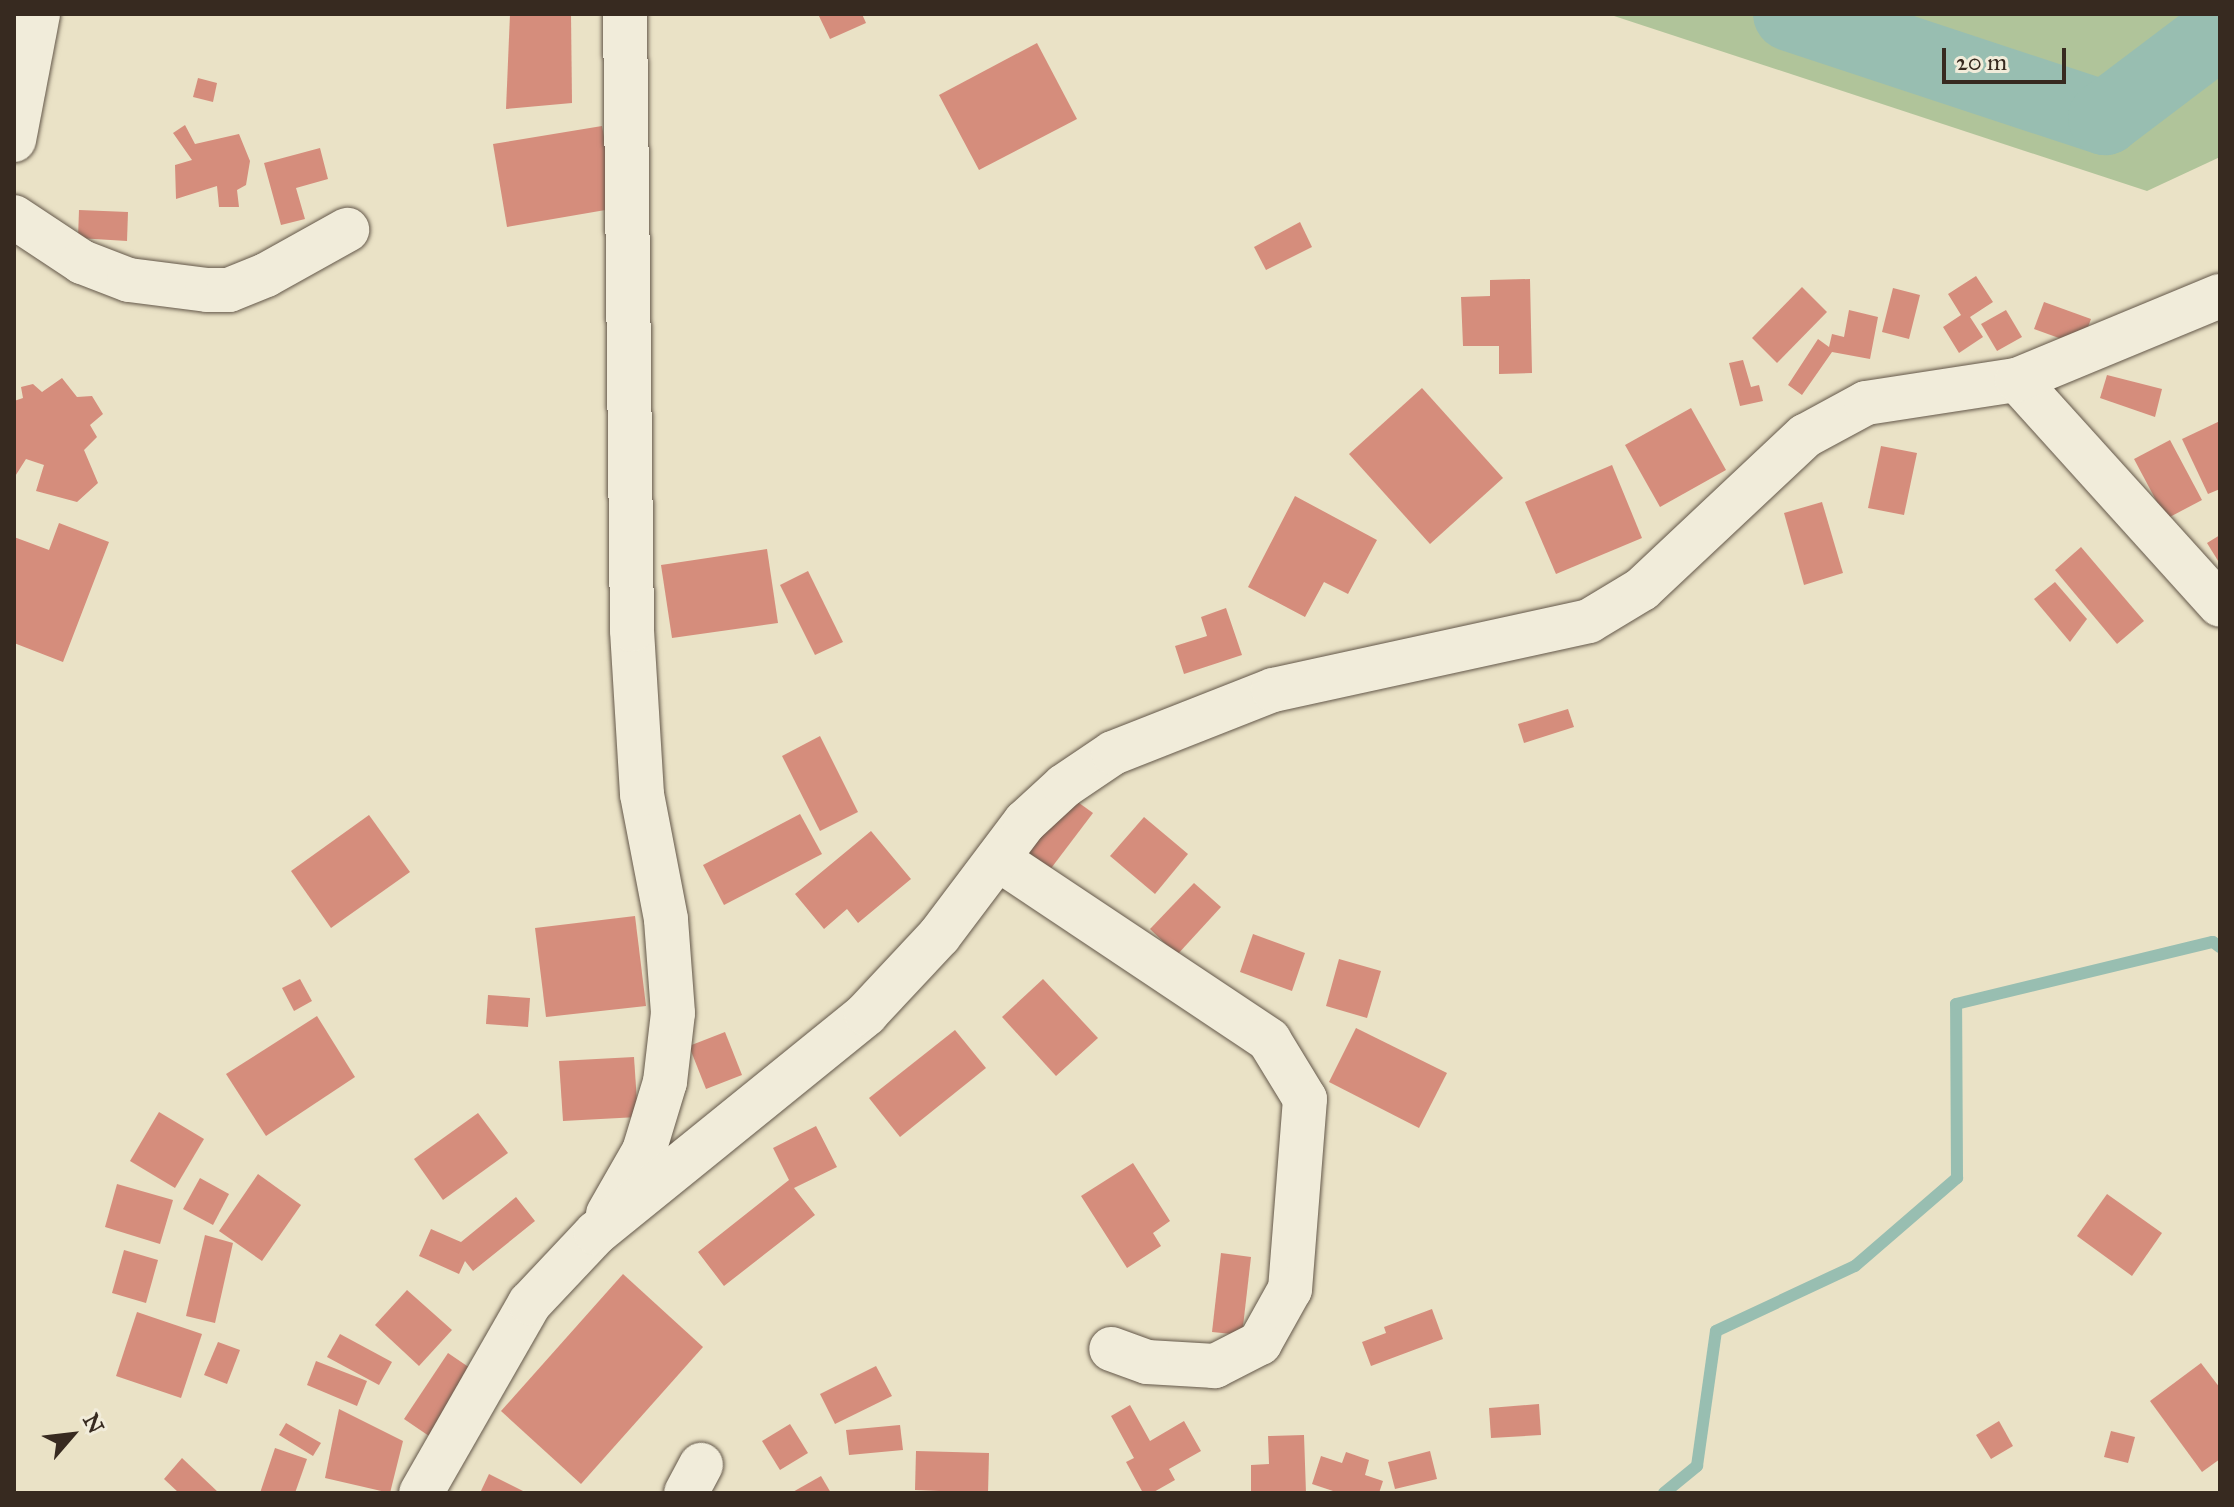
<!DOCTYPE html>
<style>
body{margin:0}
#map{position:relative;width:2234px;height:1507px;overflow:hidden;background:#eae2c6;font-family:"IM FELL Great Primer",serif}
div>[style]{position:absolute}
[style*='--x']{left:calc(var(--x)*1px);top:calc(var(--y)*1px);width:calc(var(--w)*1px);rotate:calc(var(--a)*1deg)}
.green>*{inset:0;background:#b0c49a}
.stream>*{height:12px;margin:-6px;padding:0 6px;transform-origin:6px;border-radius:6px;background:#98beb1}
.river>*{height:74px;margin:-37px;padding:0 37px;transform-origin:37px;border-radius:37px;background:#98beb1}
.building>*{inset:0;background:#d58d7c}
.roads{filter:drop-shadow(0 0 2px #64584a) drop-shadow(0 0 2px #64584a)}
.street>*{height:44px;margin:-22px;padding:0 22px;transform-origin:22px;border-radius:22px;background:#f1ecda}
span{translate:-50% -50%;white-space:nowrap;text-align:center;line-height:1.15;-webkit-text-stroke:6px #f1ecda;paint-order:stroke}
.frame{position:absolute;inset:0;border:16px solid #372a20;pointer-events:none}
.north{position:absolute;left:32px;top:1395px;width:80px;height:80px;-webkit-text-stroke:6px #f1ecda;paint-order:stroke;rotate:62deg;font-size:22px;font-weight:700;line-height:32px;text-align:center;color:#372a20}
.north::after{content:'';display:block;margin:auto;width:28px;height:36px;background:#372a20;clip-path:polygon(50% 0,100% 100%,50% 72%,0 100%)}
.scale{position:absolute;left:1942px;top:48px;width:124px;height:36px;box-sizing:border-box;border:4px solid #372a20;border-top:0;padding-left:10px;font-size:24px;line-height:28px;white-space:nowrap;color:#372a20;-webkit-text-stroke:6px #f1ecda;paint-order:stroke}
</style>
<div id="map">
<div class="green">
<i style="clip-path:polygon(1608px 14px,2220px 14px,2220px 157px,2147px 191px)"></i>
</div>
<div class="stream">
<i style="--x:1664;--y:1493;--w:43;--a:-39.3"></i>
<i style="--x:1697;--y:1466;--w:136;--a:-82"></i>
<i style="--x:1716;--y:1331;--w:153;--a:-25.1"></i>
<i style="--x:1855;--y:1266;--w:135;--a:-40.8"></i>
<i style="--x:1957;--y:1178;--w:174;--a:-90.3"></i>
<i style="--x:1956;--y:1004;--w:264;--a:-13.6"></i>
<i style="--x:2213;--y:942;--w:9;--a:36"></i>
</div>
<div class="river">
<i style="--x:1790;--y:14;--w:332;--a:18.3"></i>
<i style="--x:2105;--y:118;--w:144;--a:-37.1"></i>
</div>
<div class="building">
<i style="clip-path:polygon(510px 14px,571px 14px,572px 103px,506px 109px)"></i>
<i style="clip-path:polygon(818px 14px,862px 14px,866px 23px,830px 39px)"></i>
<i style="clip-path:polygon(1037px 43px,1077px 119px,979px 170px,939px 95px)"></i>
<i style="clip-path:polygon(198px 78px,217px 83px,213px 102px,193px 97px)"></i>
<i style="clip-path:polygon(185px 125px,195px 144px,239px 134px,250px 161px,246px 185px,237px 190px,239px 207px,219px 207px,217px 186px,176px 199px,175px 165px,192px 160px,173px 133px)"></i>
<i style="clip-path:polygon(602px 126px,617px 208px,507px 227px,493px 144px)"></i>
<i style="clip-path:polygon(320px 148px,328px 179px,296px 188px,305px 219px,281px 225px,264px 163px)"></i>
<i style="clip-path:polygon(79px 210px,128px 212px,127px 241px,78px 238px)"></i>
<i style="clip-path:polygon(1300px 222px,1312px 247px,1266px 270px,1254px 247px)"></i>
<i style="clip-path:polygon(1976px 276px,1993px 302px,1970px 317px,1983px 337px,1959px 353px,1943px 327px,1961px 315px,1948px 294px)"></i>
<i style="clip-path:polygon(1530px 279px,1532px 373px,1499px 374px,1499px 346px,1463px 346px,1461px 297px,1490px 296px,1490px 280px)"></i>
<i style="clip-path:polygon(1802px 287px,1827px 312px,1777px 363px,1752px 338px)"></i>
<i style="clip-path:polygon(1893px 288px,1920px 295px,1909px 339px,1882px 332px)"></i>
<i style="clip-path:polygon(2044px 302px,2091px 319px,2081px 346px,2034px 329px)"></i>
<i style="clip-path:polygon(1849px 310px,1878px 317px,1870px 359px,1832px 352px,1802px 395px,1788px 385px,1818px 339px,1829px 347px,1832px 334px,1844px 337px)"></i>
<i style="clip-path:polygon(2006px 310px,2022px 337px,1997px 351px,1981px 324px)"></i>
<i style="clip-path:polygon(1743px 360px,1751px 387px,1759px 385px,1763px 401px,1740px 406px,1729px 363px)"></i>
<i style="clip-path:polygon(2107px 375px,2162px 389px,2155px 417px,2100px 398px)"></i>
<i style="clip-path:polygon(62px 378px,77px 397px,92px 396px,103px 414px,90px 425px,97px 437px,84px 450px,98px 483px,77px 502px,36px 491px,44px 465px,26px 459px,14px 478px,14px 401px,23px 398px,21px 387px,33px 384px,42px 392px)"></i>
<i style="clip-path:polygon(1422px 388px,1503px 478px,1430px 544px,1349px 454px)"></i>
<i style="clip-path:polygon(1691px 408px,1726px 470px,1660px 507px,1625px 445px)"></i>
<i style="clip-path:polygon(2220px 421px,2220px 489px,2208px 494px,2182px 439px)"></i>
<i style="clip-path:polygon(2170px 440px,2202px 500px,2166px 519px,2134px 459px)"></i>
<i style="clip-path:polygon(1881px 446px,1917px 453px,1904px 515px,1868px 508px)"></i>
<i style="clip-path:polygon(1612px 465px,1642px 538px,1556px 574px,1525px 502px)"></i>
<i style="clip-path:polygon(1295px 496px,1377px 540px,1348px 594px,1324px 582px,1305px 617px,1248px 587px)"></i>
<i style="clip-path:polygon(1822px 502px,1843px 573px,1804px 585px,1784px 513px)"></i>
<i style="clip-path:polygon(59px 523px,109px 542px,63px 662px,14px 643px,14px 537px,49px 550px)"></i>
<i style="clip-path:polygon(2220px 535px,2220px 564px,2207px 543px)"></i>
<i style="clip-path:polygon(2081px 547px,2144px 621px,2117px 644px,2055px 570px)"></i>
<i style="clip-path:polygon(767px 549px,778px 623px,672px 638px,661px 565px)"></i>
<i style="clip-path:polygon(808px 571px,843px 642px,815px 655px,780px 585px)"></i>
<i style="clip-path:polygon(2055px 582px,2087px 619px,2070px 642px,2034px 599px)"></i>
<i style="clip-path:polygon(1226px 608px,1242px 655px,1184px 674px,1175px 646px,1207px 636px,1201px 617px)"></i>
<i style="clip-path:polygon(1568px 709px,1574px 727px,1524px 743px,1518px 724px)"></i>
<i style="clip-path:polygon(820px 736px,858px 812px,820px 831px,782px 756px)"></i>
<i style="clip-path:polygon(1068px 795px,1093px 813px,1049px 871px,1025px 853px)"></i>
<i style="clip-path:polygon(800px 814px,822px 854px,724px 905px,703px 865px)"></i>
<i style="clip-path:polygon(369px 815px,410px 872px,331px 928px,291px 871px)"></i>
<i style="clip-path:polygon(1144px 817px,1188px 854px,1155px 894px,1110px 856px)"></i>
<i style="clip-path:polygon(871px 831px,911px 879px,858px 923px,847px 909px,824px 929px,795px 894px)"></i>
<i style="clip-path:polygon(1194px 883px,1221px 907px,1177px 955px,1150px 929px)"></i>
<i style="clip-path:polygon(635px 916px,646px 1006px,546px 1017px,535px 928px)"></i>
<i style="clip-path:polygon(1253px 934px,1305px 953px,1292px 991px,1240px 972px)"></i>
<i style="clip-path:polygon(1339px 959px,1381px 971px,1367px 1018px,1326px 1006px)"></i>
<i style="clip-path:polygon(300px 979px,312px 1001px,294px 1011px,282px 988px)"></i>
<i style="clip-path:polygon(1043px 979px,1098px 1038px,1056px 1076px,1002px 1017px)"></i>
<i style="clip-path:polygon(488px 995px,530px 998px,528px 1027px,486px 1024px)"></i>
<i style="clip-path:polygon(317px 1016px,355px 1077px,266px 1136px,226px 1074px)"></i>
<i style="clip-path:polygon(1356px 1028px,1447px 1073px,1419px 1128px,1329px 1082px)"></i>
<i style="clip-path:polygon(955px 1030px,986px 1068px,900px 1137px,869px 1098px)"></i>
<i style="clip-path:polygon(725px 1032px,742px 1075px,706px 1089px,689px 1046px)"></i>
<i style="clip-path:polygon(634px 1057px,638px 1117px,563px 1121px,559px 1061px)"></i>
<i style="clip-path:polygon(159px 1112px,204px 1139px,175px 1188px,130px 1161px)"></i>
<i style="clip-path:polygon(478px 1113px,508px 1153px,443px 1200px,414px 1159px)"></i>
<i style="clip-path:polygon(816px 1126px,837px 1167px,794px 1188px,815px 1215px,724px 1286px,698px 1252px,789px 1180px,773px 1148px)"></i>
<i style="clip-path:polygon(1133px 1163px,1170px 1221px,1153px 1233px,1161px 1246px,1127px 1268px,1081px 1196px)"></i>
<i style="clip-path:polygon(258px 1174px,301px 1205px,262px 1261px,219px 1231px)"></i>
<i style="clip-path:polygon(200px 1178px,229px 1194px,213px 1225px,183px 1209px)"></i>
<i style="clip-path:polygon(117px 1184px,173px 1200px,160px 1244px,105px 1227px)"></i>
<i style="clip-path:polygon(2107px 1194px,2162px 1233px,2132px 1276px,2077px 1236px)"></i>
<i style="clip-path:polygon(516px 1197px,535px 1221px,473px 1271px,465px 1261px,459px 1274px,419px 1256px,431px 1229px,461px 1242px)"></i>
<i style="clip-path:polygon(205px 1235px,233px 1243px,215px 1323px,186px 1316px)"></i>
<i style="clip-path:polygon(124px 1250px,158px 1260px,146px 1303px,112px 1293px)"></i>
<i style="clip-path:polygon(1221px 1253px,1251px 1257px,1242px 1335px,1212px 1332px)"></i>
<i style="clip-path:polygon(623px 1274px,703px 1347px,581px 1484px,501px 1411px)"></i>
<i style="clip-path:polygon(407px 1290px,452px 1330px,419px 1366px,375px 1325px)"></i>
<i style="clip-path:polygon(1432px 1309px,1443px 1339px,1371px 1366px,1362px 1342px,1386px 1333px,1384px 1327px)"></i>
<i style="clip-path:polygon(137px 1312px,202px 1334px,181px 1398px,116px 1376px)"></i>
<i style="clip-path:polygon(340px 1334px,392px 1362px,379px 1385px,327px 1357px)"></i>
<i style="clip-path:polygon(218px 1342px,240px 1350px,227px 1384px,204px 1375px)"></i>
<i style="clip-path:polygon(448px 1353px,473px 1370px,429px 1436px,404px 1419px)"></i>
<i style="clip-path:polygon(316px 1361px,367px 1381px,357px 1406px,307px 1385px)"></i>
<i style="clip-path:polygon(2201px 1363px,2220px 1388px,2220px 1459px,2202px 1472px,2150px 1401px)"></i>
<i style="clip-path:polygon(876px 1366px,892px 1396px,835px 1424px,820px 1394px)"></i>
<i style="clip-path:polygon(1539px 1404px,1541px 1435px,1491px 1438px,1489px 1408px)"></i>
<i style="clip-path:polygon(1130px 1405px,1150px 1441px,1184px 1421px,1201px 1451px,1169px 1469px,1175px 1480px,1152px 1493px,1143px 1493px,1126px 1462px,1134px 1458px,1111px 1416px)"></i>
<i style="clip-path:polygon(339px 1409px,403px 1441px,390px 1493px,325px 1478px)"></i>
<i style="clip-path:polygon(1999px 1421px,2013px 1446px,1991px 1459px,1976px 1435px)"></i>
<i style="clip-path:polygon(286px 1423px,321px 1443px,313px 1456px,279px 1435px)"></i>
<i style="clip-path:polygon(790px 1424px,808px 1453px,780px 1470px,762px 1441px)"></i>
<i style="clip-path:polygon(900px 1425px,903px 1450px,849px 1455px,846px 1430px)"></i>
<i style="clip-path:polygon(2111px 1431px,2135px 1437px,2128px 1463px,2104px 1457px)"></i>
<i style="clip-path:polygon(1304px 1435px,1306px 1493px,1251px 1493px,1251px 1465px,1269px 1464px,1268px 1436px)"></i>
<i style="clip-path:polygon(275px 1448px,307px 1459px,295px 1493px,260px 1493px)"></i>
<i style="clip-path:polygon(916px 1451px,989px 1453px,988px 1493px,915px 1490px)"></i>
<i style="clip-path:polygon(1430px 1451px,1437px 1479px,1395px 1489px,1388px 1462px)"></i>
<i style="clip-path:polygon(1346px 1452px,1369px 1460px,1365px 1475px,1383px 1481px,1379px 1493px,1339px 1493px,1312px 1484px,1321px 1456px,1342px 1463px)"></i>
<i style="clip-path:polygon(182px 1458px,219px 1493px,179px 1493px,164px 1479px)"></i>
<i style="clip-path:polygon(489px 1474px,527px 1493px,480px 1493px)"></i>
<i style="clip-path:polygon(821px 1476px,831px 1493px,791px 1493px)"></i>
</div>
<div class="roads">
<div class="street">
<i style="--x:14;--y:140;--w:128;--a:-79.2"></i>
<i style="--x:14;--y:217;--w:82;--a:33.5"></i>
<i style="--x:82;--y:262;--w:50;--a:21"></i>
<i style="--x:129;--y:280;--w:79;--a:7.3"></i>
<i style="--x:207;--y:290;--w:22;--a:0"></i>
<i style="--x:229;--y:290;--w:40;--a:-22"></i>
<i style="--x:266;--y:275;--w:93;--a:-29.1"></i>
<i style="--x:2017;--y:380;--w:303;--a:47.9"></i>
<i style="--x:998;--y:859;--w:326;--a:33.7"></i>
<i style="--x:1269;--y:1040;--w:69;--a:58.6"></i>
<i style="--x:1305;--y:1099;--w:191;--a:94.5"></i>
<i style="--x:1290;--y:1289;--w:62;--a:119.1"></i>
<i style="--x:1260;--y:1343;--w:51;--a:152.9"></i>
<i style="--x:1215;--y:1366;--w:68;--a:-176.6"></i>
<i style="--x:1147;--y:1362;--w:38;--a:-160"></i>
<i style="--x:608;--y:1214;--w:73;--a:-60.3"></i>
<i style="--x:644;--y:1151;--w:72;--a:-73.1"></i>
<i style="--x:665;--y:1082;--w:69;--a:-83.4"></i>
<i style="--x:673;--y:1013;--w:94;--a:-94.3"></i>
<i style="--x:666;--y:919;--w:127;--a:-100.9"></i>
<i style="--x:642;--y:794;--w:164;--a:-93.5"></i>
<i style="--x:632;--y:630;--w:616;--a:-90.65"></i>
<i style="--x:421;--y:1493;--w:219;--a:-60.2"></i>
<i style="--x:530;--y:1303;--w:96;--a:-46.7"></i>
<i style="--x:596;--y:1233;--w:348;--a:-39"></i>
<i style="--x:866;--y:1014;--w:107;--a:-46.9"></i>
<i style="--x:939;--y:936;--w:143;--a:-53"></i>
<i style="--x:1025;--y:822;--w:53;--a:-42.7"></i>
<i style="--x:1064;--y:786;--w:59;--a:-34"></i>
<i style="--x:1113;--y:753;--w:172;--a:-21.5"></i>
<i style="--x:1273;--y:690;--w:323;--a:-12.3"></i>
<i style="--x:1589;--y:621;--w:62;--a:-31.1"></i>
<i style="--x:1642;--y:589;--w:224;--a:-43.2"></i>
<i style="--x:1805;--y:436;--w:69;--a:-28.4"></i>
<i style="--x:1866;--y:403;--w:153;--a:-8.7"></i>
<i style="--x:2017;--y:380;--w:220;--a:-22.5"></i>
<i style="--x:686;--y:1493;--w:32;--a:-62"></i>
</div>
</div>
<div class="frame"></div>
<div class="north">N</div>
<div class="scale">20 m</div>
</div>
